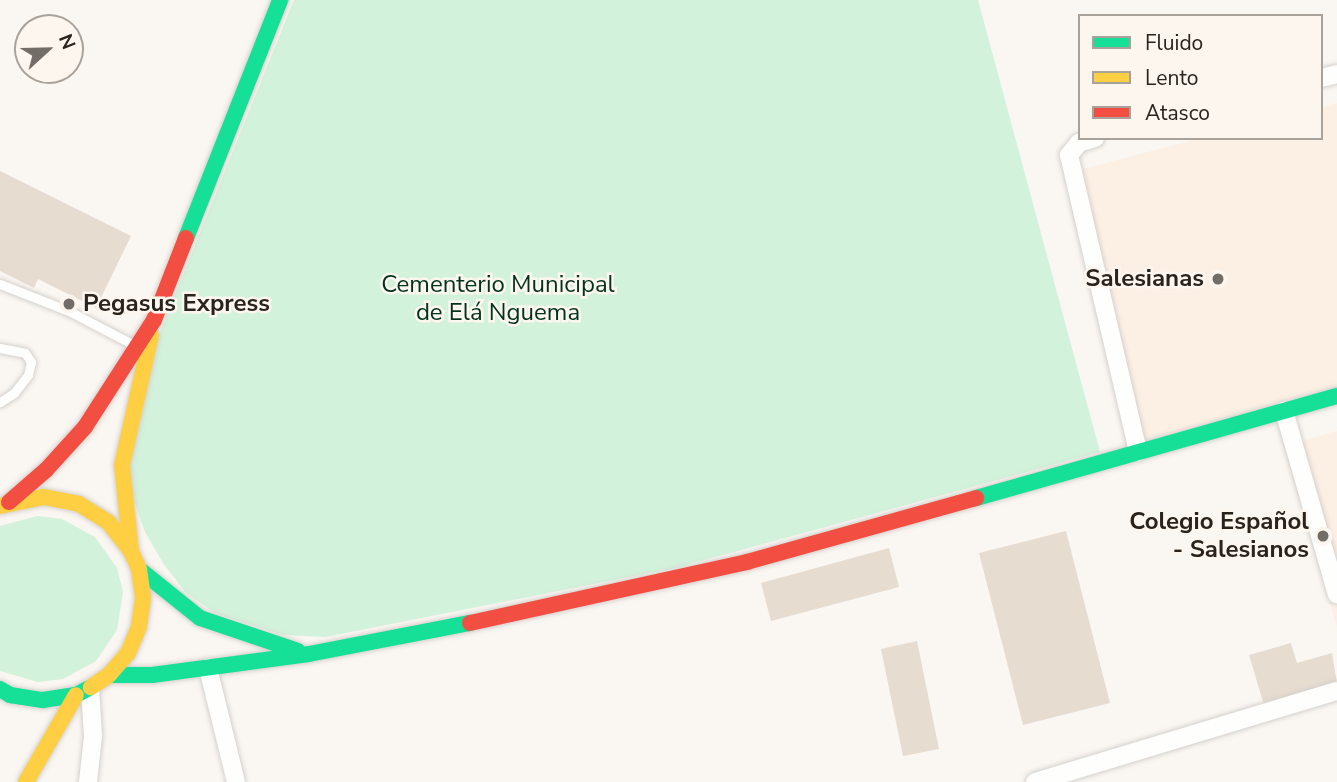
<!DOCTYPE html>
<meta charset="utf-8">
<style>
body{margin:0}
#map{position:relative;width:1337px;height:782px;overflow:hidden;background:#faf6f2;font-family:"Nunito Sans",sans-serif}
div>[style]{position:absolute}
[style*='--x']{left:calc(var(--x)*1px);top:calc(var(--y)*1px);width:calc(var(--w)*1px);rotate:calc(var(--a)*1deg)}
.built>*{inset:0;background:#fcf0e4}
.green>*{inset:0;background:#d2f2db}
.building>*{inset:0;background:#e6dcd0}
.roads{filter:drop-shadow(0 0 2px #d5d1cc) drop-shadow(0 0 2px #d5d1cc)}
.lane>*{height:9px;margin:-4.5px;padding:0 4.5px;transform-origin:4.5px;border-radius:4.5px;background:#fefefd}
.street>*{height:18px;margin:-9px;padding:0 9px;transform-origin:9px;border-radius:9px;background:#fefefd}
.fast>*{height:16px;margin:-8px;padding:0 8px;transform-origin:8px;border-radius:8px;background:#16e098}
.slow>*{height:16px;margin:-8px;padding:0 8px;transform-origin:8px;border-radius:8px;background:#ffcf43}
.jam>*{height:16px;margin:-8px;padding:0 8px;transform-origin:8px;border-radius:8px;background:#f24e42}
.dots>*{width:19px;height:19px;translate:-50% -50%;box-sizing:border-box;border:4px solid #fdf6ef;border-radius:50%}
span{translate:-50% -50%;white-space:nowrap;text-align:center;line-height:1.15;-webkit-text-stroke:5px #fdf6ef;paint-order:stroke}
.poi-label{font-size:24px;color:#28231c;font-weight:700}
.right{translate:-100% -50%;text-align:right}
.left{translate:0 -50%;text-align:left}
.park-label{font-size:24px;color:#00331b}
.legend{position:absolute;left:1078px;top:14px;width:245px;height:126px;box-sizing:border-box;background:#fdf6ef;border:2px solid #a8a29b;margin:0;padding:9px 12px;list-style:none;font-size:21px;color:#28231c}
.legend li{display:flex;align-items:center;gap:14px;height:35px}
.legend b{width:35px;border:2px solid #a8a29b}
.north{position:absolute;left:14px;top:14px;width:70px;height:70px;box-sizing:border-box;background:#fdf6ef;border:2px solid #a8a29b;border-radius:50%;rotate:68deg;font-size:19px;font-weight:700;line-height:28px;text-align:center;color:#28231c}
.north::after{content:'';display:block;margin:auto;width:24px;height:32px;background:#726d67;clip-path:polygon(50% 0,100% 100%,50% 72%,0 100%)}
</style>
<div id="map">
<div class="built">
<i style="clip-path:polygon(1337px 103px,1337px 386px,1140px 442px,1071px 172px,1201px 138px,1321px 138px,1321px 107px)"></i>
<i style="clip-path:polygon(1337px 431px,1337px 627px,1283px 446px)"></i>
</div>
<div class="green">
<i style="clip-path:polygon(294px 0,978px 0,1100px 452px,675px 568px,325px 637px,283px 635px,215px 613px,186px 593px,163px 563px,145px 532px,132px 495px,129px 457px,145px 369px)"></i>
<i style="clip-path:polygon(37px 516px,62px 519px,95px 537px,117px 568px,123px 592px,117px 630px,96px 661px,63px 679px,38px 682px,0 671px,0 526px)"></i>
</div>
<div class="building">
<i style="clip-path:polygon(0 171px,131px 236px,96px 308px,38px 279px,34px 288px,0 271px)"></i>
<i style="clip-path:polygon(1066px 531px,1110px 703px,1023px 725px,979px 553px)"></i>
<i style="clip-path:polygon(889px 548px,899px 587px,771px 621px,761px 583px)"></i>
<i style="clip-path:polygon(917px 641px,939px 749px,903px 756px,881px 649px)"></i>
<i style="clip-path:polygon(1291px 643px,1297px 663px,1332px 653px,1337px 683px,1264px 705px,1249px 655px)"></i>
</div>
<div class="roads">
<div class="lane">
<i style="--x:0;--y:284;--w:74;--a:21.4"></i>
<i style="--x:69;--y:311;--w:76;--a:27.6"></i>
<i style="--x:0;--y:348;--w:25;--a:11"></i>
<i style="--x:25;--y:353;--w:11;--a:56"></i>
<i style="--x:31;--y:362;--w:13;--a:103"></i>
<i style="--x:28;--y:375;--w:23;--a:128"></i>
<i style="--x:14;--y:393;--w:17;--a:147"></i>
</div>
<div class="street">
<i style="--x:1321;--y:78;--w:16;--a:-14"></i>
<i style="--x:1095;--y:138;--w:17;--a:163"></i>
<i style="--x:1079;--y:143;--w:16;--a:130"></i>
<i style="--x:1069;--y:155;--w:305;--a:76.9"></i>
<i style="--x:1284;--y:411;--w:191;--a:73.9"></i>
<i style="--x:208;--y:668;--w:117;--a:76.2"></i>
<i style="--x:88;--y:782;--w:46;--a:-83.8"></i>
<i style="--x:93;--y:736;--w:48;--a:-93.6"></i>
<i style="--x:1035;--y:782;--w:315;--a:-16.8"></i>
</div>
<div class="fast">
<i style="--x:186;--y:238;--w:256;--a:-68.4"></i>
<i style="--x:976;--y:498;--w:375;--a:-15.8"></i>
<i style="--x:139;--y:569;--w:78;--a:38.8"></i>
<i style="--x:200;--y:618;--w:103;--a:18.6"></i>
<i style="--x:109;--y:675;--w:43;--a:0"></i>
<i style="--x:152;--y:675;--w:158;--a:-7.6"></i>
<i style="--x:309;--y:654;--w:164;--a:-10.9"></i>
<i style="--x:0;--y:689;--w:12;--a:31"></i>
<i style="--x:10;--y:695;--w:33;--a:9"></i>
<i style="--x:43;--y:700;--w:33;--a:-9"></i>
<i style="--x:76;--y:695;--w:17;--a:-28"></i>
</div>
<div class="slow">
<i style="--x:0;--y:506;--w:45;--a:-11.6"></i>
<i style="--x:44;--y:497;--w:36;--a:11"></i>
<i style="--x:79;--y:504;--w:36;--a:32"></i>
<i style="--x:109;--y:523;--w:36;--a:52"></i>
<i style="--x:131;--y:551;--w:20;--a:66"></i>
<i style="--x:139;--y:569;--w:29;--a:82"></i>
<i style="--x:143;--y:598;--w:29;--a:98"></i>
<i style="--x:139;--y:627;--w:28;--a:113"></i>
<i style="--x:128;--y:653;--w:29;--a:131"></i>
<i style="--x:109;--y:675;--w:22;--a:146"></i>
<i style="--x:131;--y:551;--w:86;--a:-96"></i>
<i style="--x:122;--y:465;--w:133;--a:-77.4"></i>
<i style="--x:26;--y:782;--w:100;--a:-60.1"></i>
</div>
<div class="jam">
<i style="--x:9;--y:502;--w:49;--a:-40.9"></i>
<i style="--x:46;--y:470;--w:58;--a:-47.8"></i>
<i style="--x:85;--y:427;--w:127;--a:-57.2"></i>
<i style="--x:154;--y:320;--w:88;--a:-68.7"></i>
<i style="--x:470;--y:623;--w:284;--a:-12.4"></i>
<i style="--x:747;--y:562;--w:238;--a:-15.6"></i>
</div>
</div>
<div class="dots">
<i style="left:1218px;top:279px;background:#726d67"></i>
<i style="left:69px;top:304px;background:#726d67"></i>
<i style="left:1323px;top:536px;background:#726d67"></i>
</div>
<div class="poi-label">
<span class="right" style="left:1204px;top:279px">Salesianas</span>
<span class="left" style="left:83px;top:304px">Pegasus Express</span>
<span class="right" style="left:1309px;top:536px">Colegio Español<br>- Salesianos</span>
</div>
<div class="park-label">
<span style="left:498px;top:299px">Cementerio Municipal<br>de Elá Nguema</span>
</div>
<ul class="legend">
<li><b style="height:9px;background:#16e098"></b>Fluido</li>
<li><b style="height:9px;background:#ffcf43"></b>Lento</li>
<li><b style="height:9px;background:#f24e42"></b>Atasco</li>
</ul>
<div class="north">N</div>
</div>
